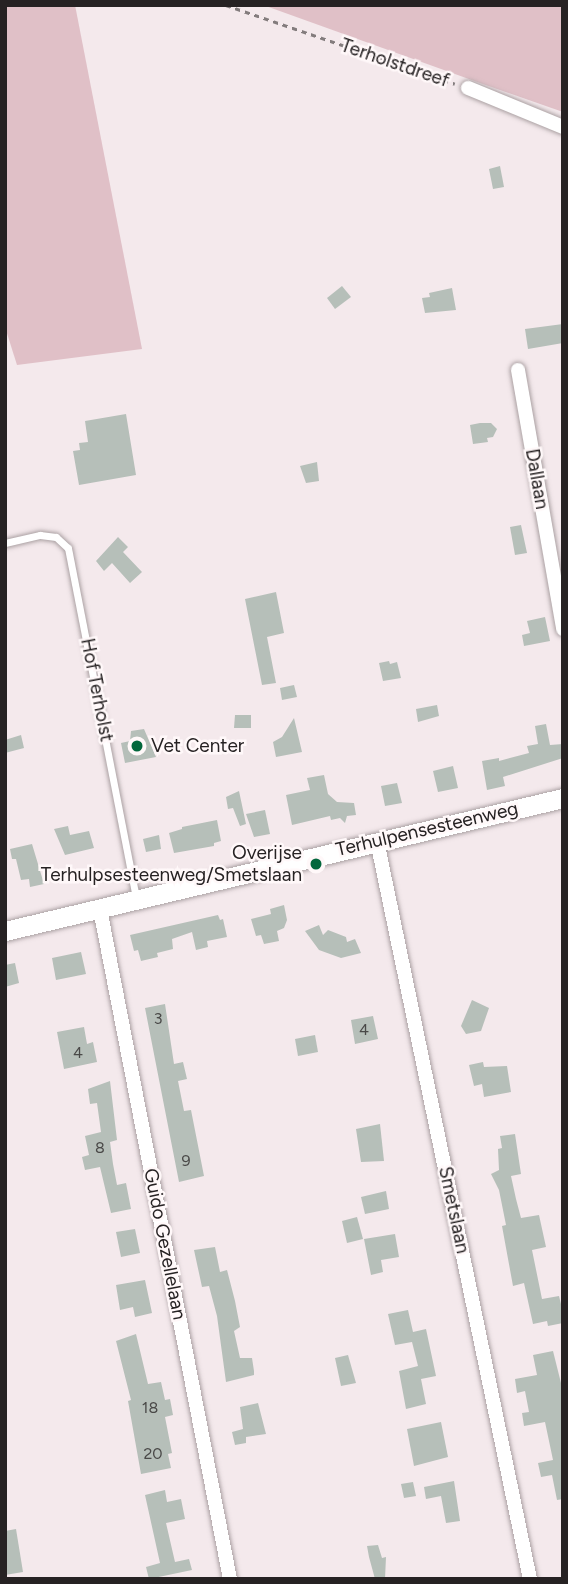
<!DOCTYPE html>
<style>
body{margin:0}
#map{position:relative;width:568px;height:1584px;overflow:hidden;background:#f4e9ec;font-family:Figtree,sans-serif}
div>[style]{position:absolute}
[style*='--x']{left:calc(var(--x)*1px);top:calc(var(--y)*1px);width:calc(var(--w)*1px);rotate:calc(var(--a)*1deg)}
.green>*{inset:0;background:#e0c0c7}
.building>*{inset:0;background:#b6bfb9}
.path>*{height:2.5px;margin-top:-1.25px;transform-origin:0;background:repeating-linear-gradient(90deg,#837c7d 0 5px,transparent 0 10px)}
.roads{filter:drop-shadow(0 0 2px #aba1a3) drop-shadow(0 0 2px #aba1a3)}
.lane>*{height:7px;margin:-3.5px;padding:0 3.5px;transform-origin:3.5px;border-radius:3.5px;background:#fff}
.street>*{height:14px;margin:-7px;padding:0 7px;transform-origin:7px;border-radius:7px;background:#fff}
.secondary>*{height:19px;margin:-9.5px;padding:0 9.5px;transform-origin:9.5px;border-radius:9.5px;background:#fff}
.dots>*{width:19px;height:19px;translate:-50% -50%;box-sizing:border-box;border:4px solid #fff8f9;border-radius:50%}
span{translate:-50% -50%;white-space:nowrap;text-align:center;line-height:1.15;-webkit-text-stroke:5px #fff8f9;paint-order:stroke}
.number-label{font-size:16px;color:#4a4948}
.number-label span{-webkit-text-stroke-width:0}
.street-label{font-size:19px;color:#262223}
.poi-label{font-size:19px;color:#262223}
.left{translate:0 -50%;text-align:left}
.right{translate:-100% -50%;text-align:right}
.frame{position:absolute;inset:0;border:7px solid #262223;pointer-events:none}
</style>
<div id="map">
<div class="green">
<i style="clip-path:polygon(5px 5px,75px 5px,142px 349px,17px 365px,5px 327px)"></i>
<i style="clip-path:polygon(263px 5px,563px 5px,563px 112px,480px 83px)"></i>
</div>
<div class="building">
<i style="clip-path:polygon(500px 166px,504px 187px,493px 189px,489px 169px)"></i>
<i style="clip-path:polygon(342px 286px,351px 297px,335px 309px,327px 298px)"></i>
<i style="clip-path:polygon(452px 288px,456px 310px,425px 313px,422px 298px,430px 297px,429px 293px)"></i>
<i style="clip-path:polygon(563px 324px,563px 343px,528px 349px,525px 329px)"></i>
<i style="clip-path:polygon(126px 414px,136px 475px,79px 485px,73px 451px,80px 450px,79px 443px,88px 442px,85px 421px)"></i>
<i style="clip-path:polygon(480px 423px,491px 423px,497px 429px,493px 437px,487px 438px,488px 442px,473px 444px,470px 425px)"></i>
<i style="clip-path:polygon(317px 462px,319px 481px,306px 483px,300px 466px)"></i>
<i style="clip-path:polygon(521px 525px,527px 553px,515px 555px,510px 527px)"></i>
<i style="clip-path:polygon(118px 537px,128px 547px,123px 552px,142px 572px,130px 583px,112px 563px,104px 571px,96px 561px)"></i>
<i style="clip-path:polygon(276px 592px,284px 633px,267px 637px,276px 683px,262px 685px,245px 599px)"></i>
<i style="clip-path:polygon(545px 617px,550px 641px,524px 646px,522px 635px,530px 633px,527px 621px)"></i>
<i style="clip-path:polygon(389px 661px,390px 664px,397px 662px,401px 678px,383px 681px,379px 663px)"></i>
<i style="clip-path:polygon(294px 685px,297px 697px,282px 700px,280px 688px)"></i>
<i style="clip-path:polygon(437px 705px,439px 716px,418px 722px,416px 709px)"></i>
<i style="clip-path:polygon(235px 715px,251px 715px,251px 728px,234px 728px)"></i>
<i style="clip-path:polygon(294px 718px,302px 752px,276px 757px,273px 742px,282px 737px)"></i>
<i style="clip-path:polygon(546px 724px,550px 745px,563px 744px,563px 758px,503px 777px,505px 786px,487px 790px,482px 761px,499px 758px,499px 761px,529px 753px,527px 746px,538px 744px,535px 726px)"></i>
<i style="clip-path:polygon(144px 729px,156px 757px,125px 763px,121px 743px,130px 741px,131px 731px)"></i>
<i style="clip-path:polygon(21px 735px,24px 748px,5px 753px,5px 740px)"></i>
<i style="clip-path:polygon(453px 766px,458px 788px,438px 792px,433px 771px)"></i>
<i style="clip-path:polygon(324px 775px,328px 794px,337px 802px,354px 803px,356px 815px,347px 816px,345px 823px,340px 818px,331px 820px,330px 816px,292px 825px,286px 795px,310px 790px,307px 778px)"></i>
<i style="clip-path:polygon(397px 783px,402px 803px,385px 806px,381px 786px)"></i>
<i style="clip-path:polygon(239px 791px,246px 824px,240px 826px,233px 808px,228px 809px,226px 797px)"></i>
<i style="clip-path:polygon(265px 810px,270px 834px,254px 837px,246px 814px)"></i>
<i style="clip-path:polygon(217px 820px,221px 841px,214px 843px,214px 846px,174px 853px,169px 833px,182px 829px,182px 827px)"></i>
<i style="clip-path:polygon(68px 826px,70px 835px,89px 831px,94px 848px,65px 855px,54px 829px)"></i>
<i style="clip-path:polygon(159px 835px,161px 849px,146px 852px,143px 839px)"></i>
<i style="clip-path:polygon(32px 844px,44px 884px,30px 887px,29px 879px,21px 880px,16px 859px,12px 859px,10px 849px)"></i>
<i style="clip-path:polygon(284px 905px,287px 920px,284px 928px,277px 931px,279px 941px,264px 944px,261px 935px,256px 936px,251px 919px,271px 914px,270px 909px)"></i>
<i style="clip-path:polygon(218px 915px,220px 920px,223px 919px,227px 937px,207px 941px,208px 947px,196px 950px,192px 932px,172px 939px,173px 949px,157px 953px,158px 957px,141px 961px,138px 950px,134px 951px,130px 935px)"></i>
<i style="clip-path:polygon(319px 925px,323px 935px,328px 930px,346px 937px,347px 942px,355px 939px,361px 953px,341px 958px,319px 950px,305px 931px)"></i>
<i style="clip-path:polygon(81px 952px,86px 974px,56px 980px,52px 958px)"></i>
<i style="clip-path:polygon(15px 963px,19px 983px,5px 987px,5px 965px)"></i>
<i style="clip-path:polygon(472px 1000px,489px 1008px,481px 1031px,466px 1034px,461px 1026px)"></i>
<i style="clip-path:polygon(165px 1004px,174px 1064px,183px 1062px,187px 1079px,178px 1081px,184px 1111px,191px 1110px,204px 1176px,179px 1182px,145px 1008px)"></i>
<i style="clip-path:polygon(373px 1016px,378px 1039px,355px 1044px,351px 1020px)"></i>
<i style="clip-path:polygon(84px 1027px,87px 1044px,93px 1042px,97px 1062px,64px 1069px,57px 1032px)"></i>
<i style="clip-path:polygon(315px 1035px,318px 1052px,298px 1056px,295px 1039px)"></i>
<i style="clip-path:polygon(483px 1062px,484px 1067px,507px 1066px,511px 1092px,484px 1097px,482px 1084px,474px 1086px,469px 1065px)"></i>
<i style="clip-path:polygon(110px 1081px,117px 1140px,110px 1142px,113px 1164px,117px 1185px,126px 1183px,131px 1209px,111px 1213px,100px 1167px,85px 1170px,82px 1157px,89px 1155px,85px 1136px,101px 1132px,97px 1103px,90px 1104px,88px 1089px)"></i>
<i style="clip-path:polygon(380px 1124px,384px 1161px,361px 1162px,356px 1129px)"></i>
<i style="clip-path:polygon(515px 1134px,521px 1174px,511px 1176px,516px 1199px,521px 1218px,539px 1215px,546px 1247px,532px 1250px,542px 1299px,559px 1296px,563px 1312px,563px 1323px,548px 1326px,547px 1321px,533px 1324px,524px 1283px,513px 1286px,502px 1226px,506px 1225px,499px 1190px,491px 1174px,499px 1170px,498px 1149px,502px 1148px,500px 1136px)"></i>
<i style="clip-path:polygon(386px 1191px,389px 1209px,365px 1214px,361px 1197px)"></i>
<i style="clip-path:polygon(357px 1217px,363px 1239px,347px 1243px,342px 1221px)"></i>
<i style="clip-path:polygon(135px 1229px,140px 1253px,121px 1257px,116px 1232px)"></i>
<i style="clip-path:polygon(395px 1234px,399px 1257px,381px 1260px,383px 1272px,371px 1275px,364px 1239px)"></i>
<i style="clip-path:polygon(215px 1247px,220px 1272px,227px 1270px,235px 1301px,240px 1327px,234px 1331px,240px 1358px,252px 1358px,254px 1371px,254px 1375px,226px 1382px,217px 1316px,209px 1286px,202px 1287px,194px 1250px)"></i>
<i style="clip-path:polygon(145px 1280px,152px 1313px,135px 1317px,133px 1307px,120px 1310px,116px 1285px)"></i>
<i style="clip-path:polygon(408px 1310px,413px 1332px,426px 1329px,436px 1376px,421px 1379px,426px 1404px,406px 1409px,399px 1371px,418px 1366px,412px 1342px,395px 1345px,388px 1314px)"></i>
<i style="clip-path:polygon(136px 1334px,148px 1384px,161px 1382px,165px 1400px,170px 1399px,173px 1415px,165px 1417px,172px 1453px,168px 1454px,171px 1468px,141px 1474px,128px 1401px,131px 1400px,116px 1341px)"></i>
<i style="clip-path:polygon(553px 1351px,563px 1391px,563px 1499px,557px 1500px,552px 1475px,541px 1477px,538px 1463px,553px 1460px,545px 1422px,524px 1426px,522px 1413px,529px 1412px,525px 1391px,517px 1393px,515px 1379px,537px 1375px,533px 1355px)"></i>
<i style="clip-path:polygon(348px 1355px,356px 1383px,341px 1386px,335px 1358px)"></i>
<i style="clip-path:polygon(258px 1403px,266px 1434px,246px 1437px,246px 1443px,235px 1445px,232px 1432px,243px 1429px,240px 1407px)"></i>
<i style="clip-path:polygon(441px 1422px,448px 1457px,414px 1466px,407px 1429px)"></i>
<i style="clip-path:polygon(454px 1481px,460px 1521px,446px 1523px,441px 1496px,426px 1499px,424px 1487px)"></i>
<i style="clip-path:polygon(413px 1482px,416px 1496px,404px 1498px,401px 1484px)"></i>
<i style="clip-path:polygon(165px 1490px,167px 1502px,181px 1499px,185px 1519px,166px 1523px,175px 1562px,189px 1559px,192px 1570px,149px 1579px,146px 1567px,160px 1563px,145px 1495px)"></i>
<i style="clip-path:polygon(16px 1529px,23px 1572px,5px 1575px,5px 1531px)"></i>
<i style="clip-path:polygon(378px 1545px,382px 1558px,386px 1557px,385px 1579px,375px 1579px,369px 1557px,367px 1546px)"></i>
</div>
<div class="path">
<i style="--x:226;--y:5;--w:242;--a:19"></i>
</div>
<div class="roads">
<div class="lane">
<i style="--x:5;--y:543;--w:36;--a:-13"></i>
<i style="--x:40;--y:535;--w:16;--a:7"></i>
<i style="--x:56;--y:537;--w:16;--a:43"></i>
<i style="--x:68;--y:548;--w:358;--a:79"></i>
</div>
<div class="street">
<i style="--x:468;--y:88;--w:103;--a:22.3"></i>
<i style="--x:518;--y:370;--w:263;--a:80.1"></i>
<i style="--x:377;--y:841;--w:754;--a:78.29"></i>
<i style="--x:100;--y:909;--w:682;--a:79.02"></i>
</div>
<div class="secondary">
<i style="--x:5;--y:931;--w:574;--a:-13.41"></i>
</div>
</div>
<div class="dots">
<i style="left:137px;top:746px;background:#02673c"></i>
<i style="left:316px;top:864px;background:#02673c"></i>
</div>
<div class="number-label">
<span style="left:158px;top:1019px">3</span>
<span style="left:364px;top:1030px">4</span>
<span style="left:78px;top:1053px">4</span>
<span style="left:100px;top:1148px">8</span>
<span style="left:186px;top:1161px">9</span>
<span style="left:150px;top:1408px">18</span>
<span style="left:153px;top:1454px">20</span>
</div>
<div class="street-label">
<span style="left:395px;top:63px;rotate:19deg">Terholstdreef</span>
<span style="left:537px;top:479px;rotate:80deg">Dallaan</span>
<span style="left:97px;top:690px;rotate:79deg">Hof Terholst</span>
<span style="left:427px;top:829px;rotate:-13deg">Terhulpensesteenweg</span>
<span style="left:454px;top:1210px;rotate:78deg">Smetslaan</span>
<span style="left:165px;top:1244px;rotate:79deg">Guido Gezellelaan</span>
</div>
<div class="poi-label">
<span class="left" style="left:151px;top:746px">Vet Center</span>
<span class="right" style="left:302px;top:864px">Overijse<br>Terhulpsesteenweg/Smetslaan</span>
</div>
<div class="frame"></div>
</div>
